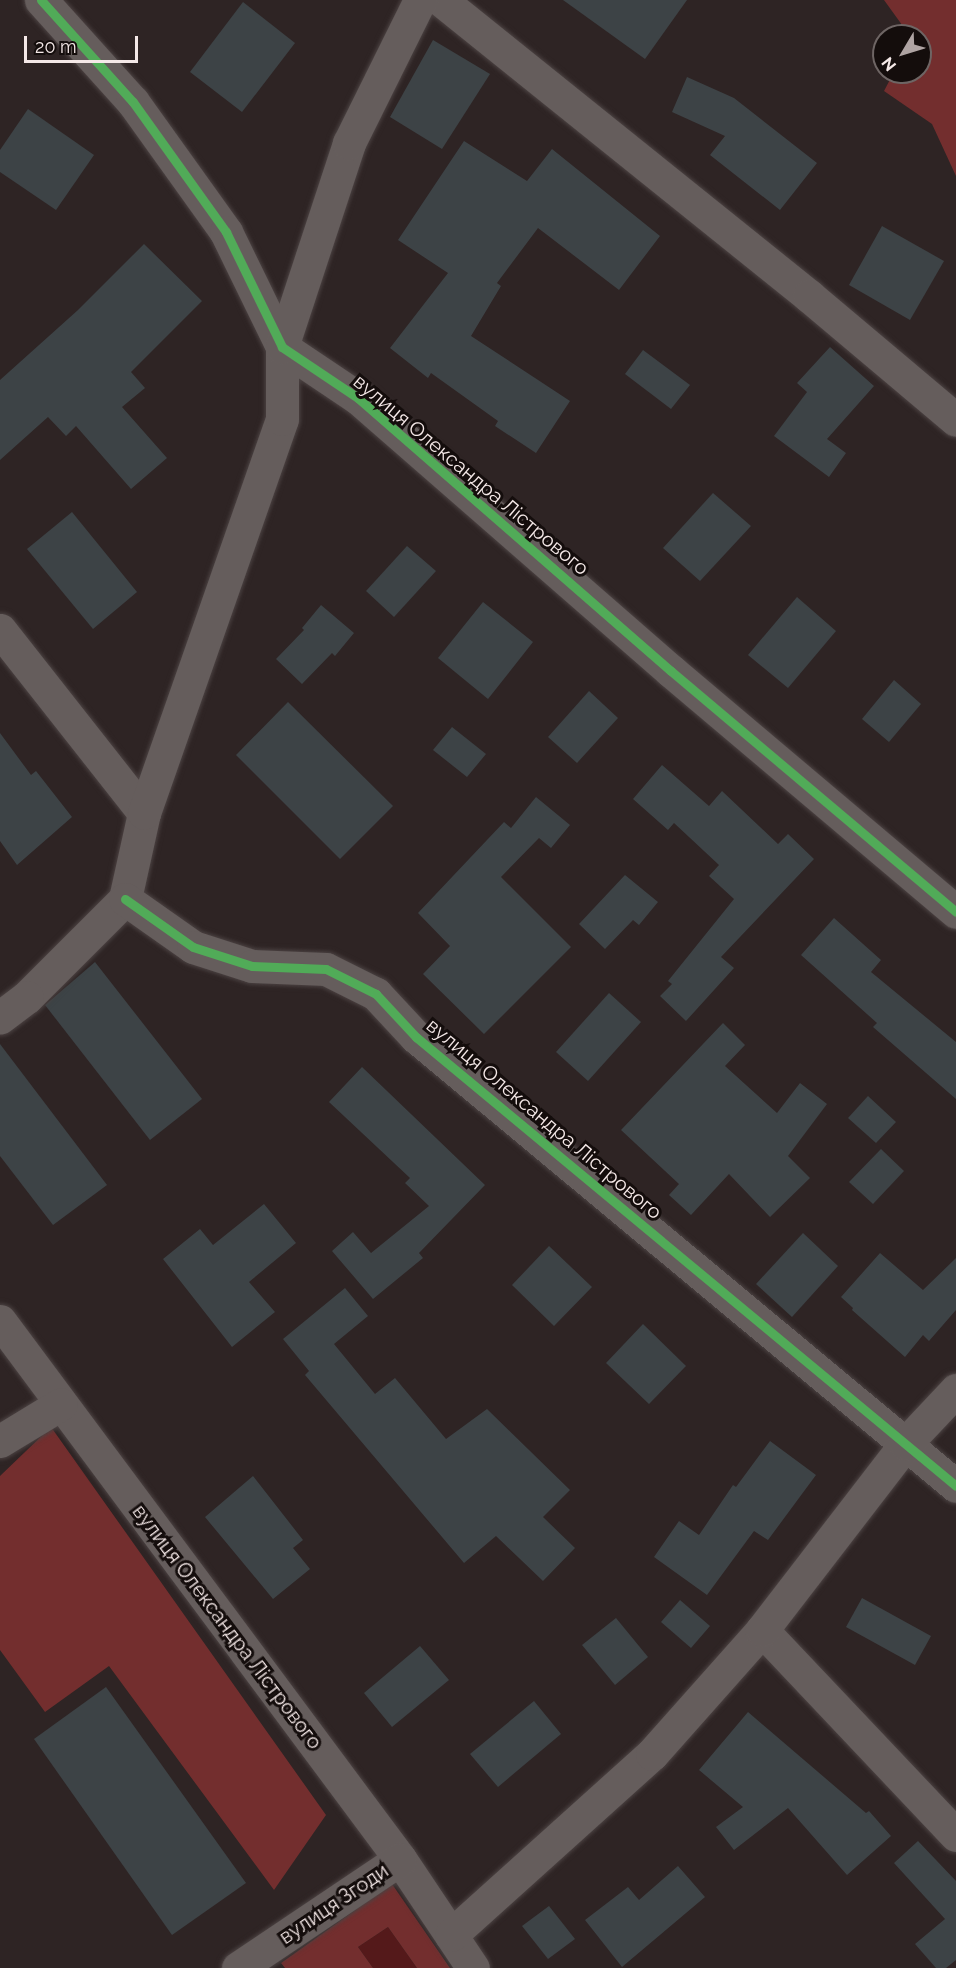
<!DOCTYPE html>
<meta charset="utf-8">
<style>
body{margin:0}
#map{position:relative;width:956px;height:1968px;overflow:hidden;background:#2e2424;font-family:Raleway,sans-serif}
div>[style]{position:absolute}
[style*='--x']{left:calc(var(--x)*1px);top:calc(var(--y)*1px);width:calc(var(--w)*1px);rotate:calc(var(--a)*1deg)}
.green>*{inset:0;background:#54191a}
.forest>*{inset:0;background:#732e2e}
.building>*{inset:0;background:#3d4346}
.roads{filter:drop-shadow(0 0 2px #4b4242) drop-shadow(0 0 2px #4b4242)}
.street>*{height:33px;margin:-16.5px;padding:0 16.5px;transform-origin:16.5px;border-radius:16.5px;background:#655d5c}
.cycleway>*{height:9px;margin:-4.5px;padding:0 4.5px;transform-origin:4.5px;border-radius:4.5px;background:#51ab58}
span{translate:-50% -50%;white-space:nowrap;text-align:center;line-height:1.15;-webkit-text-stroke:6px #140d0c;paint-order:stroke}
.street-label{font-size:20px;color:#f5e9e8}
.north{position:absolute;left:872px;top:24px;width:60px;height:60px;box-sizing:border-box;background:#140d0c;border:2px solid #6e6564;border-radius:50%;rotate:232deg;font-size:16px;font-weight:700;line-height:24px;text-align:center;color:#f5e9e8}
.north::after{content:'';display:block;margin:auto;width:21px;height:27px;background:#afa4a3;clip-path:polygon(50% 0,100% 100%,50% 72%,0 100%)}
.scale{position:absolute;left:24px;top:36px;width:114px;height:27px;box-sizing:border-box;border:3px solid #f5e9e8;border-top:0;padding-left:8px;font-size:18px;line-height:21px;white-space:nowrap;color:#f5e9e8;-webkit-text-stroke:4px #140d0c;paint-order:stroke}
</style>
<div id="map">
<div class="green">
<i style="clip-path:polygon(388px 1927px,417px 1968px,373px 1968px,358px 1947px)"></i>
</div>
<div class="forest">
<i style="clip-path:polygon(884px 0,956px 0,956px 176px,932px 124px,884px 91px,894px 72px,920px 72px,920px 36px,910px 36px)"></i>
<i style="clip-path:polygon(51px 1427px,326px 1815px,274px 1890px,109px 1666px,45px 1712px,0 1650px,0 1476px)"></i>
<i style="clip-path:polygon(392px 1884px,450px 1968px,417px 1968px,388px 1927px,358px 1947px,373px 1968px,285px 1968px,281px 1963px)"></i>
</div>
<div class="building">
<i style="clip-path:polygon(563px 0,687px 0,645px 59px)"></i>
<i style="clip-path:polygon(243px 2px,295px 43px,242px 112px,190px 72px)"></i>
<i style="clip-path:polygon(433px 40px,490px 74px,442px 149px,390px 117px)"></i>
<i style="clip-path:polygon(687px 77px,734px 98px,817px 163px,780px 210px,710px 155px,725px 136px,672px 112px)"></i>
<i style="clip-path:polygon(28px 109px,94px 155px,56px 210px,0 172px,0 150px)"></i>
<i style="clip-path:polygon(464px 141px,527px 181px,552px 149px,660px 236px,619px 290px,538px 228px,497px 283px,501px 286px,471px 336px,570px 401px,536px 453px,495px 426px,498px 421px,431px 373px,428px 378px,390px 348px,448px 273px,398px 240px)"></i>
<i style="clip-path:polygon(882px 226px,944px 261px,910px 320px,849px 285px)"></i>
<i style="clip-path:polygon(144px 244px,202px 301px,131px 372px,145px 388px,122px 407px,167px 458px,131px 489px,76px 426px,66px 436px,48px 417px,0 460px,0 380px,78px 310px)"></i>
<i style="clip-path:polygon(830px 347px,874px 386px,827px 439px,846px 453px,829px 477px,774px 436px,807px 392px,797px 383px)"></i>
<i style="clip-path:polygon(643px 350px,690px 385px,671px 409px,625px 374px)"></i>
<i style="clip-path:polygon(713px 493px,751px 526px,700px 581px,663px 548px)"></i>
<i style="clip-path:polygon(72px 512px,137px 592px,93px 629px,27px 549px)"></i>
<i style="clip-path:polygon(407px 546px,436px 571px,394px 617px,366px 591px)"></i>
<i style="clip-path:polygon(797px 597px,836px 631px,788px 688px,748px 655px)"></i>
<i style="clip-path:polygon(483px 602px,533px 642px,488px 699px,438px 658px)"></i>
<i style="clip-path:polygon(321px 605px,354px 633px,335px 656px,332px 653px,302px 684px,276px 659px,304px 630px,302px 628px)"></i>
<i style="clip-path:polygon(894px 680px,921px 704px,889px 742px,862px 719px)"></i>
<i style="clip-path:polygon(589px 691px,618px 718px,577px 763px,548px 737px)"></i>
<i style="clip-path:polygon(288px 702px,393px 806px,340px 859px,236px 755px)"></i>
<i style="clip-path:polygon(452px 727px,486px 754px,467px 777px,433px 750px)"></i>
<i style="clip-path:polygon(0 733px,31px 775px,36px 771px,72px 817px,17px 865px,0 841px)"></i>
<i style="clip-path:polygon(662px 765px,709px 806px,722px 791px,778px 844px,788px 834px,814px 859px,721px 957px,734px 968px,686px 1021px,660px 996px,672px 984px,668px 981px,734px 899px,709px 876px,719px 865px,674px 823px,668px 830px,633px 799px)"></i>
<i style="clip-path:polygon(536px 797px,570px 825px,551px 848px,539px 838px,501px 877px,571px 947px,484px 1034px,423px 974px,450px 946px,418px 913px,504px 822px,511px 828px)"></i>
<i style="clip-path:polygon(625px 875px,658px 902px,639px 925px,633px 920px,605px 949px,579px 924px)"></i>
<i style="clip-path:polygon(834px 918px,881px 960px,871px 972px,956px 1042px,956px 1099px,873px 1027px,877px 1023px,801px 955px)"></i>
<i style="clip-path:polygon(95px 962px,202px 1099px,150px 1140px,45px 1005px)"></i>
<i style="clip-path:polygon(609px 993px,641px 1022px,588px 1081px,556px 1052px)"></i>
<i style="clip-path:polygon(723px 1023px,745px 1045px,725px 1066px,777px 1113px,800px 1083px,827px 1104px,788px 1156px,810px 1178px,770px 1217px,729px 1174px,691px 1215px,669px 1195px,679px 1184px,621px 1130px)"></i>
<i style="clip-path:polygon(0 1044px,107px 1185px,53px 1225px,0 1156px)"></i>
<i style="clip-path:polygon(362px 1067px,485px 1185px,419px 1253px,423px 1258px,373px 1299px,332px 1251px,353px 1232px,371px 1253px,429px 1206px,405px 1183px,410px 1178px,329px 1102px)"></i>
<i style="clip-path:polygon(868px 1096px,896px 1122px,876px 1143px,848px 1118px)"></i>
<i style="clip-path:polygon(881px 1149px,904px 1171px,873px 1204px,849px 1182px)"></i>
<i style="clip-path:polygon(264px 1204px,296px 1243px,249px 1282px,275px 1312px,232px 1347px,163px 1259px,200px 1229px,213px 1245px)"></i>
<i style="clip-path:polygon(803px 1233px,838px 1266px,792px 1317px,756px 1284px)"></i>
<i style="clip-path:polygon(549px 1246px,592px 1287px,554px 1326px,512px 1285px)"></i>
<i style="clip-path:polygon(880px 1253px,923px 1290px,956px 1258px,956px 1310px,929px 1341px,923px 1335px,905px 1357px,852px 1310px,853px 1308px,841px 1297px)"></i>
<i style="clip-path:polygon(345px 1288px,368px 1316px,334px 1344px,375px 1394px,395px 1378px,446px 1439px,487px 1409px,570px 1490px,543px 1517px,575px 1548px,543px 1581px,496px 1536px,464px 1563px,305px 1375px,309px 1371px,283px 1339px)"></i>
<i style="clip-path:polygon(643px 1324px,686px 1366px,649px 1404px,606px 1363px)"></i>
<i style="clip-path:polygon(770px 1441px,816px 1475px,768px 1540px,754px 1531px,707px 1595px,654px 1557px,679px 1521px,699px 1535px,733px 1485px,736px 1487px)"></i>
<i style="clip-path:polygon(253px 1476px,303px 1540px,293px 1548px,310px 1569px,273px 1599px,205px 1517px)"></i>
<i style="clip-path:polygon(862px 1598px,931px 1636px,915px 1665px,846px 1627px)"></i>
<i style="clip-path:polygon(680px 1600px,710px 1626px,691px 1648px,661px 1622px)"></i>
<i style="clip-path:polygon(616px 1618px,648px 1657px,615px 1685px,582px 1645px)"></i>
<i style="clip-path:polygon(420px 1646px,449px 1680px,392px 1727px,364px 1693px)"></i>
<i style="clip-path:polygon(106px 1687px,246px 1883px,172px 1935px,34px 1739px)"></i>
<i style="clip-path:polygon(534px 1701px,561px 1734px,498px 1787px,470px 1754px)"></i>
<i style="clip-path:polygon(748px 1712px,866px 1813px,869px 1811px,891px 1836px,847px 1875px,788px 1808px,734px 1850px,716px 1827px,743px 1807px,699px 1770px)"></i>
<i style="clip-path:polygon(918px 1841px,956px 1881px,956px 1960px,946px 1968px,936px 1968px,915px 1944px,945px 1919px,894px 1863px)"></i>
<i style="clip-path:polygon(678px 1866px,705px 1897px,622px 1967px,585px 1920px,628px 1887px,639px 1900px)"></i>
<i style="clip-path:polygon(549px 1906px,575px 1939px,548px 1959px,522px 1926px)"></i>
</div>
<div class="roads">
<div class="street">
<i style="--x:41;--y:0;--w:137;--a:48"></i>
<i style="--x:133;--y:102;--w:160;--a:54.4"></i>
<i style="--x:226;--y:232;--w:128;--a:64"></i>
<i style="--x:282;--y:347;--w:92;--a:33.9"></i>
<i style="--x:358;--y:398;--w:415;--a:41.1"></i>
<i style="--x:671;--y:671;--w:373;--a:40.2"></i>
<i style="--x:441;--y:0;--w:472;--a:38.8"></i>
<i style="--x:809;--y:296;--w:192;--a:40.1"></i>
<i style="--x:0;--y:630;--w:233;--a:51.8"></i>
<i style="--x:144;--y:813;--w:88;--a:102.5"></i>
<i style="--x:125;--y:899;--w:139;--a:135"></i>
<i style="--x:27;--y:997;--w:34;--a:143"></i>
<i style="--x:144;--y:813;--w:417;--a:-70.7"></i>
<i style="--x:282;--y:419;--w:72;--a:-90"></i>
<i style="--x:282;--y:347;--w:215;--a:-71.8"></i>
<i style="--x:349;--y:143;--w:160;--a:-63.6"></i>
<i style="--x:125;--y:899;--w:83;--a:35.2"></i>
<i style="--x:193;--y:947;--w:62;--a:17.9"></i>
<i style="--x:252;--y:966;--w:74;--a:2.3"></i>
<i style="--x:326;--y:969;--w:56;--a:26.6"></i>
<i style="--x:376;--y:994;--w:59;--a:47.1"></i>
<i style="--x:416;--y:1037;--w:702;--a:39.74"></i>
<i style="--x:0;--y:1321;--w:670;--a:53.37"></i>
<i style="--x:400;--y:1859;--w:131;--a:56.2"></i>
<i style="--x:0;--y:1441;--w:71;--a:-31.2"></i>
<i style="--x:762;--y:1630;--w:282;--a:46.6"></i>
<i style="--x:451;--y:1935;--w:270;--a:-42"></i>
<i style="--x:652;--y:1754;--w:166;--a:-48.4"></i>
<i style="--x:762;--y:1630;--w:236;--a:-52.4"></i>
<i style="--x:906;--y:1443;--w:73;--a:-46.7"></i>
<i style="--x:238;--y:1968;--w:195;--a:-33.9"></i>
</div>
</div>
<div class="cycleway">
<i style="--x:41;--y:0;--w:137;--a:48"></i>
<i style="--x:133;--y:102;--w:160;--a:54.4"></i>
<i style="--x:226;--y:232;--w:128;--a:64"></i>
<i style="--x:282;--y:347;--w:92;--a:33.9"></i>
<i style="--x:358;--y:398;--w:415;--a:41.1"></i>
<i style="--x:671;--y:671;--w:373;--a:40.2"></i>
<i style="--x:125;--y:899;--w:83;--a:35.2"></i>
<i style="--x:193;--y:947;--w:62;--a:17.9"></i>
<i style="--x:252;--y:966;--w:74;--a:2.3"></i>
<i style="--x:326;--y:969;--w:56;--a:26.6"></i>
<i style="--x:376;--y:994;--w:59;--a:47.1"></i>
<i style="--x:416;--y:1037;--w:702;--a:39.74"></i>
</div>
<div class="street-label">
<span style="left:471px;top:475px;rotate:40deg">вулиця Олександра Лістрового</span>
<span style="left:544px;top:1119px;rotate:40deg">вулиця Олександра Лістрового</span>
<span style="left:227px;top:1627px;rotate:53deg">вулиця Олександра Лістрового</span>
<span style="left:334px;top:1904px;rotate:-34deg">вулиця Згоди</span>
</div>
<div class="north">N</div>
<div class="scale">20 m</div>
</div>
